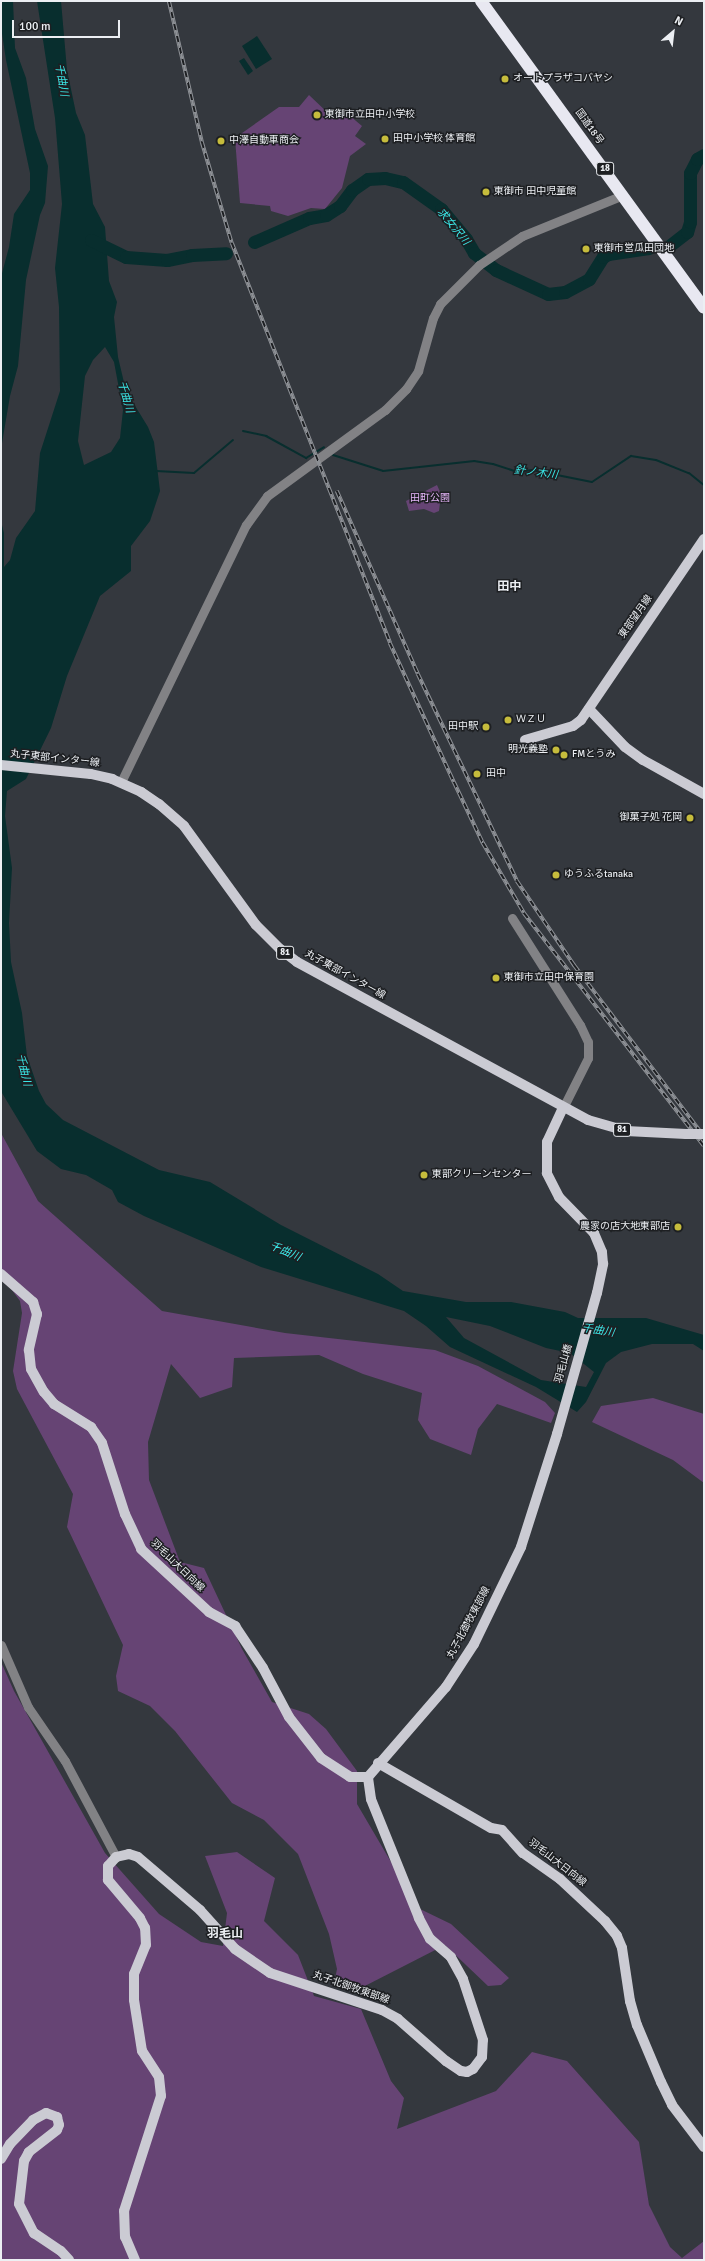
<!DOCTYPE html>
<meta charset="utf-8">
<style>
body{margin:0}
#map{position:relative;width:705px;height:2261px;overflow:hidden;background:#34383e;font-family:Signika,"Noto Sans JP",sans-serif}
div>[style]{position:absolute}
[style*='--x']{left:calc(var(--x)*1px);top:calc(var(--y)*1px);width:calc(var(--w)*1px);rotate:calc(var(--a)*1deg)}
.green>*{inset:0;background:#664474}
.water>*{inset:0;background:#082e2e}
.stream>*{height:2px;margin:-1px;padding:0 1px;transform-origin:1px;border-radius:1px;background:#082e2e}
.river>*{height:13px;margin:-6.5px;padding:0 6.5px;transform-origin:6.5px;border-radius:6.5px;background:#082e2e}
.minor>*{height:9px;margin:-4.5px;padding:0 4.5px;transform-origin:4.5px;border-radius:4.5px;background:#828285}
.major>*{height:10px;margin:-5px;padding:0 5px;transform-origin:5px;border-radius:5px;background:#cbcbd3}
.highway>*{height:12px;margin:-6px;padding:0 6px;transform-origin:6px;border-radius:6px;background:#e8e8f1}
.rail>*{height:3.5px;margin-top:-1.75px;transform-origin:0;background:repeating-linear-gradient(90deg,#1d1f22 0 6px,#8e9196 0 12px);box-sizing:border-box;border-block:1px solid #8e9196}
.major-bridge>*{height:10px;margin:-5px;padding:0 5px;transform-origin:5px;border-radius:5px;background:#cbcbd3}
.dots>*{width:11px;height:11px;translate:-50% -50%;box-sizing:border-box;border:2px solid #1d1f22;border-radius:50%}
span{translate:-50% -50%;white-space:nowrap;text-align:center;line-height:1.15;-webkit-text-stroke:3px #1d1f22;paint-order:stroke}
.shield-label span{padding:1px 3px;background:#1d1f22;border:1px solid;border-radius:3px;-webkit-text-stroke-width:0}
.shield-label{font-size:9px;color:#eceff3;font-weight:700}
.poi-label{font-size:10px;color:#eceff3}
.left{translate:0 -50%;text-align:left}
.right{translate:-100% -50%;text-align:right}
.street-label{font-size:10px;color:#eceff3}
.park-label{font-size:10px;color:#e5b5f9}
.water-label{font-size:11px;color:#3ae7e7;font-style:italic}
.quarter-label{font-size:12px;color:#eceff3;font-weight:700}
.frame{position:absolute;inset:0;border:2px solid #eceff3;pointer-events:none}
.north{position:absolute;left:653px;top:12px;width:40px;height:40px;-webkit-text-stroke:3px #1d1f22;paint-order:stroke;rotate:28deg;font-size:11px;font-weight:700;line-height:16px;text-align:center;color:#eceff3}
.north::after{content:'';display:block;margin:auto;width:14px;height:18px;background:#eceff3;clip-path:polygon(50% 0,100% 100%,50% 72%,0 100%)}
.scale{position:absolute;left:12px;top:20px;width:108px;height:18px;box-sizing:border-box;border:2px solid #eceff3;border-top:0;padding-left:5px;font-size:12px;line-height:14px;white-space:nowrap;color:#eceff3;-webkit-text-stroke:3px #1d1f22;paint-order:stroke}
</style>
<div id="map">
<div class="green">
<i style="clip-path:polygon(309px 95px,329px 114px,338px 114px,343px 110px,362px 126px,355px 136px,366px 144px,350px 156px,342px 188px,325px 209px,311px 208px,288px 216px,271px 211px,270px 206px,240px 203px,235px 138px,279px 107px,299px 107px)"></i>
<i style="clip-path:polygon(437px 485px,441px 494px,439px 511px,434px 513px,424px 509px,409px 511px,406px 501px)"></i>
<i style="clip-path:polygon(1px 1133px,38px 1201px,162px 1311px,285px 1333px,435px 1350px,478px 1366px,545px 1402px,555px 1413px,551px 1423px,497px 1404px,478px 1429px,471px 1455px,430px 1439px,418px 1420px,422px 1393px,363px 1374px,319px 1355px,234px 1358px,232px 1387px,200px 1398px,171px 1364px,148px 1442px,149px 1480px,180px 1562px,204px 1568px,242px 1649px,272px 1702px,309px 1714px,326px 1729px,357px 1771px,357px 1804px,418px 1908px,451px 1924px,509px 1978px,501px 1985px,488px 1986px,445px 1945px,359px 1989px,335px 1979px,337px 1969px,329px 1934px,298px 1854px,264px 1820px,232px 1803px,175px 1731px,150px 1706px,118px 1691px,116px 1676px,123px 1645px,67px 1527px,73px 1494px,17px 1389px,13px 1371px,22px 1313px,20px 1301px,1px 1275px)"></i>
<i style="clip-path:polygon(653px 1398px,704px 1414px,704px 1483px,673px 1460px,592px 1422px,601px 1406px)"></i>
<i style="clip-path:polygon(1px 1662px,14px 1691px,105px 1853px,159px 1914px,201px 1942px,223px 1946px,227px 1913px,205px 1856px,237px 1852px,275px 1878px,264px 1921px,298px 1955px,314px 1996px,361px 2009px,391px 2081px,404px 2098px,397px 2129px,496px 2091px,532px 2052px,567px 2061px,639px 2142px,649px 2205px,670px 2247px,682px 2258px,704px 2241px,704px 2260px,1px 2260px)"></i>
</div>
<div class="water">
<i style="clip-path:polygon(1px 1px,13px 1px,15px 48px,26px 78px,35px 129px,48px 166px,45px 203px,40px 215px,26px 280px,18px 366px,10px 396px,1px 449px,1px 277px,9px 247px,14px 214px,30px 190px,30px 173px,6px 60px,1px 27px)"></i>
<i style="clip-path:polygon(evenodd,37px 1px,61px 1px,67px 70px,76px 113px,85px 135px,93px 204px,105px 227px,109px 281px,117px 302px,114px 317px,118px 357px,126px 391px,148px 427px,154px 442px,160px 491px,150px 521px,131px 546px,131px 571px,100px 596px,67px 676px,51px 728px,26px 779px,7px 791px,5px 816px,12px 868px,9px 923px,11px 962px,22px 1013px,27px 1056px,39px 1091px,46px 1104px,63px 1120px,159px 1170px,210px 1182px,281px 1225px,378px 1274px,403px 1291px,466px 1302px,511px 1302px,565px 1312px,578px 1318px,646px 1318px,704px 1335px,704px 1351px,693px 1344px,652px 1344px,621px 1352px,606px 1363px,586px 1402px,577px 1412px,536px 1387px,450px 1347px,426px 1326px,404px 1311px,261px 1267px,144px 1216px,118px 1202px,112px 1190px,86px 1175px,61px 1169px,37px 1151px,2px 1093px,1px 521px,4px 533px,4px 567px,10px 560px,16px 538px,35px 511px,40px 453px,60px 391px,59px 307px,55px 268px,62px 204px,55px 118px,37px 1px,105px 347px,114px 362px,123px 410px,120px 438px,111px 452px,84px 465px,78px 441px,85px 376px,93px 360px,105px 347px,37px 1px,446px 1317px,490px 1326px,546px 1348px,570px 1353px,594px 1372px,586px 1387px,541px 1380px,464px 1338px,446px 1317px)"></i>
<i style="clip-path:polygon(257px 36px,272px 59px,256px 69px,242px 46px)"></i>
<i style="clip-path:polygon(244px 58px,253px 71px,248px 75px,239px 61px)"></i>
</div>
<div class="stream">
<i style="--x:243;--y:431;--w:24;--a:12"></i>
<i style="--x:266;--y:436;--w:46;--a:28.8"></i>
<i style="--x:306;--y:458;--w:21;--a:-31"></i>
<i style="--x:333;--y:455;--w:52;--a:17.7"></i>
<i style="--x:383;--y:471;--w:92;--a:-6.3"></i>
<i style="--x:474;--y:461;--w:19;--a:9"></i>
<i style="--x:493;--y:464;--w:25;--a:18"></i>
<i style="--x:517;--y:472;--w:15;--a:-8"></i>
<i style="--x:532;--y:470;--w:61;--a:11.3"></i>
<i style="--x:592;--y:482;--w:47;--a:-33.7"></i>
<i style="--x:631;--y:456;--w:25;--a:9"></i>
<i style="--x:656;--y:460;--w:35;--a:22"></i>
<i style="--x:689;--y:473;--w:19;--a:39"></i>
<i style="--x:156;--y:471;--w:38;--a:3"></i>
<i style="--x:194;--y:473;--w:51;--a:-40.2"></i>
</div>
<div class="river">
<i style="--x:91;--y:240;--w:39;--a:26"></i>
<i style="--x:126;--y:257;--w:41;--a:4.2"></i>
<i style="--x:167;--y:260;--w:25;--a:-11"></i>
<i style="--x:192;--y:255;--w:34;--a:-3"></i>
<i style="--x:254;--y:242;--w:60;--a:-23.6"></i>
<i style="--x:309;--y:218;--w:17;--a:-10"></i>
<i style="--x:326;--y:215;--w:17;--a:-33"></i>
<i style="--x:340;--y:206;--w:20;--a:-53"></i>
<i style="--x:352;--y:190;--w:19;--a:-35"></i>
<i style="--x:368;--y:179;--w:17;--a:-3"></i>
<i style="--x:385;--y:178;--w:18;--a:13"></i>
<i style="--x:403;--y:182;--w:47;--a:35.4"></i>
<i style="--x:441;--y:209;--w:39;--a:50"></i>
<i style="--x:466;--y:239;--w:16;--a:60"></i>
<i style="--x:474;--y:253;--w:28;--a:38"></i>
<i style="--x:496;--y:270;--w:57;--a:24.8"></i>
<i style="--x:548;--y:294;--w:17;--a:-7"></i>
<i style="--x:565;--y:292;--w:27;--a:-28"></i>
<i style="--x:589;--y:279;--w:26;--a:-58"></i>
<i style="--x:603;--y:257;--w:6;--a:-31"></i>
<i style="--x:608;--y:254;--w:41;--a:-8.3"></i>
<i style="--x:669;--y:246;--w:23;--a:-38"></i>
<i style="--x:687;--y:232;--w:10;--a:-73"></i>
<i style="--x:690;--y:222;--w:49;--a:-90"></i>
<i style="--x:690;--y:173;--w:16;--a:-63"></i>
<i style="--x:697;--y:159;--w:8;--a:-30"></i>
</div>
<div class="minor">
<i style="--x:121;--y:782;--w:286;--a:-64.1"></i>
<i style="--x:246;--y:525;--w:36;--a:-54"></i>
<i style="--x:267;--y:496;--w:146;--a:-36.1"></i>
<i style="--x:385;--y:410;--w:30;--a:-45"></i>
<i style="--x:406;--y:389;--w:22;--a:-56"></i>
<i style="--x:418;--y:371;--w:55;--a:-74.2"></i>
<i style="--x:433;--y:318;--w:16;--a:-63"></i>
<i style="--x:440;--y:304;--w:55;--a:-45"></i>
<i style="--x:479;--y:265;--w:52;--a:-34"></i>
<i style="--x:522;--y:236;--w:109;--a:-22.1"></i>
<i style="--x:512;--y:918;--w:127;--a:57.6"></i>
<i style="--x:580;--y:1025;--w:19;--a:65"></i>
<i style="--x:588;--y:1042;--w:16;--a:90"></i>
<i style="--x:588;--y:1058;--w:56;--a:116.6"></i>
<i style="--x:1;--y:1645;--w:68;--a:66.5"></i>
<i style="--x:28;--y:1707;--w:65;--a:55.6"></i>
<i style="--x:65;--y:1761;--w:109;--a:62"></i>
</div>
<div class="major">
<i style="--x:589;--y:709;--w:52;--a:46.5"></i>
<i style="--x:625;--y:747;--w:22;--a:36"></i>
<i style="--x:643;--y:760;--w:70;--a:29.1"></i>
<i style="--x:525;--y:740;--w:50;--a:-16.3"></i>
<i style="--x:573;--y:726;--w:10;--a:-37"></i>
<i style="--x:581;--y:720;--w:219;--a:-55.8"></i>
<i style="--x:1;--y:765;--w:90;--a:5.7"></i>
<i style="--x:91;--y:774;--w:22;--a:13"></i>
<i style="--x:112;--y:779;--w:32;--a:24"></i>
<i style="--x:141;--y:792;--w:22;--a:34"></i>
<i style="--x:159;--y:804;--w:33;--a:41"></i>
<i style="--x:184;--y:826;--w:122;--a:54"></i>
<i style="--x:256;--y:925;--w:34;--a:45"></i>
<i style="--x:280;--y:949;--w:21;--a:37"></i>
<i style="--x:297;--y:962;--w:331;--a:28.5"></i>
<i style="--x:588;--y:1120;--w:40;--a:16"></i>
<i style="--x:626;--y:1131;--w:60;--a:2.9"></i>
<i style="--x:1;--y:1274;--w:43;--a:41.2"></i>
<i style="--x:33;--y:1302;--w:13;--a:72"></i>
<i style="--x:37;--y:1314;--w:37;--a:103"></i>
<i style="--x:29;--y:1350;--w:19;--a:84"></i>
<i style="--x:31;--y:1369;--w:26;--a:61"></i>
<i style="--x:44;--y:1392;--w:16;--a:50"></i>
<i style="--x:54;--y:1404;--w:44;--a:31.9"></i>
<i style="--x:91;--y:1427;--w:19;--a:55"></i>
<i style="--x:102;--y:1443;--w:75;--a:72.1"></i>
<i style="--x:125;--y:1514;--w:38;--a:65"></i>
<i style="--x:141;--y:1549;--w:93;--a:42.8"></i>
<i style="--x:209;--y:1612;--w:30;--a:28"></i>
<i style="--x:235;--y:1626;--w:50;--a:56.3"></i>
<i style="--x:263;--y:1668;--w:55;--a:62"></i>
<i style="--x:289;--y:1717;--w:52;--a:52"></i>
<i style="--x:321;--y:1758;--w:35;--a:33"></i>
<i style="--x:350;--y:1777;--w:18;--a:0"></i>
<i style="--x:378;--y:1763;--w:130;--a:29.9"></i>
<i style="--x:491;--y:1828;--w:11;--a:10"></i>
<i style="--x:502;--y:1830;--w:31;--a:48"></i>
<i style="--x:523;--y:1853;--w:45;--a:35.1"></i>
<i style="--x:560;--y:1879;--w:62;--a:43"></i>
<i style="--x:605;--y:1921;--w:19;--a:51"></i>
<i style="--x:617;--y:1936;--w:13;--a:67"></i>
<i style="--x:622;--y:1948;--w:54;--a:81.4"></i>
<i style="--x:630;--y:2001;--w:25;--a:74"></i>
<i style="--x:637;--y:2025;--w:62;--a:67.2"></i>
<i style="--x:661;--y:2082;--w:25;--a:64"></i>
<i style="--x:672;--y:2105;--w:53;--a:52.7"></i>
<i style="--x:1;--y:2159;--w:17;--a:-59"></i>
<i style="--x:10;--y:2144;--w:33;--a:-46"></i>
<i style="--x:33;--y:2120;--w:15;--a:-28"></i>
<i style="--x:46;--y:2113;--w:12;--a:20"></i>
<i style="--x:57;--y:2117;--w:8;--a:76"></i>
<i style="--x:59;--y:2125;--w:5;--a:112"></i>
<i style="--x:57;--y:2130;--w:36;--a:142"></i>
<i style="--x:29;--y:2152;--w:10;--a:119"></i>
<i style="--x:24;--y:2161;--w:43;--a:96.6"></i>
<i style="--x:19;--y:2204;--w:33;--a:63"></i>
<i style="--x:34;--y:2233;--w:32;--a:34"></i>
<i style="--x:61;--y:2251;--w:12;--a:48"></i>
<i style="--x:135;--y:2260;--w:25;--a:-113"></i>
<i style="--x:125;--y:2237;--w:26;--a:-92"></i>
<i style="--x:124;--y:2211;--w:121;--a:-72.2"></i>
<i style="--x:161;--y:2096;--w:19;--a:-96"></i>
<i style="--x:159;--y:2077;--w:31;--a:-123"></i>
<i style="--x:142;--y:2051;--w:52;--a:-98.9"></i>
<i style="--x:134;--y:2000;--w:26;--a:-90"></i>
<i style="--x:134;--y:1974;--w:31;--a:-68"></i>
<i style="--x:146;--y:1945;--w:17;--a:-93"></i>
<i style="--x:145;--y:1928;--w:11;--a:-117"></i>
<i style="--x:140;--y:1918;--w:50;--a:-130.1"></i>
<i style="--x:108;--y:1880;--w:14;--a:-90"></i>
<i style="--x:108;--y:1866;--w:12;--a:-48"></i>
<i style="--x:116;--y:1857;--w:13;--a:-13"></i>
<i style="--x:129;--y:1854;--w:9;--a:18"></i>
<i style="--x:138;--y:1857;--w:82;--a:40.5"></i>
<i style="--x:200;--y:1910;--w:52;--a:48.1"></i>
<i style="--x:235;--y:1949;--w:42;--a:34.4"></i>
<i style="--x:270;--y:1973;--w:118;--a:18.3"></i>
<i style="--x:382;--y:2010;--w:18;--a:29"></i>
<i style="--x:398;--y:2019;--w:64;--a:41.2"></i>
<i style="--x:446;--y:2061;--w:18;--a:34"></i>
<i style="--x:461;--y:2071;--w:6;--a:9"></i>
<i style="--x:467;--y:2072;--w:7;--a:-27"></i>
<i style="--x:473;--y:2069;--w:15;--a:-53"></i>
<i style="--x:482;--y:2057;--w:17;--a:-87"></i>
<i style="--x:483;--y:2040;--w:64;--a:-108.2"></i>
<i style="--x:463;--y:1979;--w:25;--a:-119"></i>
<i style="--x:451;--y:1957;--w:28;--a:-139"></i>
<i style="--x:430;--y:1939;--w:24;--a:-118"></i>
<i style="--x:419;--y:1918;--w:128;--a:-112"></i>
<i style="--x:371;--y:1799;--w:22;--a:-98"></i>
<i style="--x:368;--y:1777;--w:119;--a:-49.1"></i>
<i style="--x:446;--y:1687;--w:51;--a:-56.9"></i>
<i style="--x:474;--y:1644;--w:108;--a:-64.1"></i>
<i style="--x:521;--y:1547;--w:119;--a:-72.3"></i>
<i style="--x:557;--y:1434;--w:147;--a:-74.2"></i>
<i style="--x:597;--y:1293;--w:30;--a:-78"></i>
<i style="--x:603;--y:1264;--w:12;--a:-95"></i>
<i style="--x:602;--y:1252;--w:21;--a:-113"></i>
<i style="--x:594;--y:1233;--w:50;--a:-134.2"></i>
<i style="--x:559;--y:1197;--w:27;--a:-117"></i>
<i style="--x:547;--y:1173;--w:31;--a:-90"></i>
<i style="--x:547;--y:1142;--w:38;--a:-65"></i>
</div>
<div class="highway">
<i style="--x:481;--y:1;--w:379;--a:54"></i>
</div>
<div class="rail">
<i style="--x:169;--y:1;--w:145;--a:76.8"></i>
<i style="--x:202;--y:142;--w:105;--a:73.5"></i>
<i style="--x:232;--y:243;--w:430;--a:68.4"></i>
<i style="--x:390;--y:643;--w:153;--a:65.3"></i>
<i style="--x:454;--y:782;--w:68;--a:64.6"></i>
<i style="--x:483;--y:843;--w:81;--a:59.6"></i>
<i style="--x:524;--y:913;--w:294;--a:52.3"></i>
<i style="--x:337;--y:491;--w:200;--a:66.1"></i>
<i style="--x:418;--y:674;--w:229;--a:64.4"></i>
<i style="--x:517;--y:881;--w:102;--a:55.8"></i>
<i style="--x:574;--y:965;--w:215;--a:52.8"></i>
</div>
<div class="major-bridge">
<i style="--x:686;--y:1134;--w:18;--a:0"></i>
</div>
<div class="dots">
<i style="left:505px;top:79px;background:#c6bc3c"></i>
<i style="left:317px;top:115px;background:#c6bc3c"></i>
<i style="left:385px;top:139px;background:#c6bc3c"></i>
<i style="left:221px;top:141px;background:#c6bc3c"></i>
<i style="left:486px;top:192px;background:#c6bc3c"></i>
<i style="left:586px;top:249px;background:#c6bc3c"></i>
<i style="left:508px;top:720px;background:#c6bc3c"></i>
<i style="left:486px;top:727px;background:#c6bc3c"></i>
<i style="left:556px;top:750px;background:#c6bc3c"></i>
<i style="left:564px;top:755px;background:#c6bc3c"></i>
<i style="left:477px;top:774px;background:#c6bc3c"></i>
<i style="left:690px;top:818px;background:#c6bc3c"></i>
<i style="left:556px;top:875px;background:#c6bc3c"></i>
<i style="left:496px;top:978px;background:#c6bc3c"></i>
<i style="left:424px;top:1175px;background:#c6bc3c"></i>
<i style="left:678px;top:1227px;background:#c6bc3c"></i>
</div>
<div class="shield-label">
<span style="left:605px;top:169px">18</span>
<span style="left:285px;top:953px">81</span>
<span style="left:622px;top:1130px">81</span>
</div>
<div class="poi-label">
<span class="left" style="left:513px;top:79px">オートプラザコバヤシ</span>
<span class="left" style="left:325px;top:115px">東御市立田中小学校</span>
<span class="left" style="left:393px;top:139px">田中小学校 体育館</span>
<span class="left" style="left:229px;top:141px">中澤自動車商会</span>
<span class="left" style="left:494px;top:192px">東御市 田中児童館</span>
<span class="left" style="left:594px;top:249px">東御市営瓜田団地</span>
<span class="left" style="left:516px;top:720px">ＷＺＵ</span>
<span class="right" style="left:478px;top:727px">田中駅</span>
<span class="right" style="left:548px;top:750px">明光義塾</span>
<span class="left" style="left:572px;top:755px">FMとうみ</span>
<span class="left" style="left:486px;top:774px">田中</span>
<span class="right" style="left:682px;top:818px">御菓子処 花岡</span>
<span class="left" style="left:564px;top:875px">ゆうふるtanaka</span>
<span class="left" style="left:504px;top:978px">東御市立田中保育園</span>
<span class="left" style="left:432px;top:1175px">東部クリーンセンター</span>
<span class="right" style="left:670px;top:1227px">農家の店大地東部店</span>
</div>
<div class="street-label">
<span style="left:589px;top:127px;rotate:54deg">国道18号</span>
<span style="left:636px;top:617px;rotate:-55deg">東部望月線</span>
<span style="left:55px;top:759px;rotate:6deg">丸子東部インター線</span>
<span style="left:345px;top:975px;rotate:29deg">丸子東部インター線</span>
<span style="left:564px;top:1364px;rotate:-74deg">羽毛山橋</span>
<span style="left:177px;top:1566px;rotate:44deg">羽毛山大日向線</span>
<span style="left:469px;top:1623px;rotate:-62deg">丸子北御牧東部線</span>
<span style="left:557px;top:1863px;rotate:38deg">羽毛山大日向線</span>
<span style="left:351px;top:1988px;rotate:19deg">丸子北御牧東部線</span>
</div>
<div class="park-label">
<span style="left:430px;top:499px">田町公園</span>
</div>
<div class="water-label">
<span style="left:61px;top:80px;rotate:80deg">千曲川</span>
<span style="left:453px;top:227px;rotate:50deg">求女沢川</span>
<span style="left:125px;top:397px;rotate:74deg">千曲川</span>
<span style="left:536px;top:473px;rotate:7deg">針ノ木川</span>
<span style="left:23px;top:1070px;rotate:76deg">千曲川</span>
<span style="left:285px;top:1252px;rotate:22deg">千曲川</span>
<span style="left:598px;top:1331px;rotate:9deg">千曲川</span>
</div>
<div class="quarter-label">
<span style="left:509px;top:587px">田中</span>
<span style="left:225px;top:1934px">羽毛山</span>
</div>
<div class="frame"></div>
<div class="north">N</div>
<div class="scale">100 m</div>
</div>
